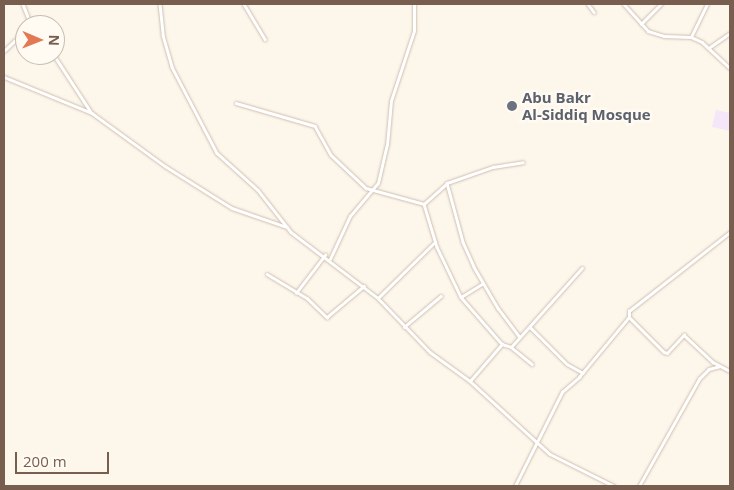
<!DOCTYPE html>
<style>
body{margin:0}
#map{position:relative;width:734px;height:490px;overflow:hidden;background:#fcf6eb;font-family:"Open Sans",sans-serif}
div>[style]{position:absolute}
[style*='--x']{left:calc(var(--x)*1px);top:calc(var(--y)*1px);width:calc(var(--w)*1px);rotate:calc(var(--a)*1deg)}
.education>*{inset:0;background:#f3e7f9}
.roads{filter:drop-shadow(0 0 1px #cfbfb0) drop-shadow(0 0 1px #cfbfb0)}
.street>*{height:2.5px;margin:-1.25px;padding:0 1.25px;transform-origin:1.25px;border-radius:1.25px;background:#fff}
.dots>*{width:14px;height:14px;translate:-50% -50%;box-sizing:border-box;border:2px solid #fffaf2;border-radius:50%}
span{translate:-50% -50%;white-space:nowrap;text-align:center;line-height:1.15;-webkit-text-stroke:5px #fffaf2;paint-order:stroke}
.worship-label{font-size:15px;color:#5b616d;font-weight:700}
.left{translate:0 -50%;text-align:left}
.frame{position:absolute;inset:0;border:5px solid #785e4e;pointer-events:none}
.north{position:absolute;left:15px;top:15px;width:50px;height:50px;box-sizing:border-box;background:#fffaf2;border:1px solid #c9bcb0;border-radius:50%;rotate:91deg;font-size:14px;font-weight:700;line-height:20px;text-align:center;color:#785e4e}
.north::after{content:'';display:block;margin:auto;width:18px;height:22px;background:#e27954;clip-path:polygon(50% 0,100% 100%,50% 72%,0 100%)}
.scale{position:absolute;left:15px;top:452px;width:94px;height:22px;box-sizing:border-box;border:2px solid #785e4e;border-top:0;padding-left:6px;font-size:15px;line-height:18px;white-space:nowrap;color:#785e4e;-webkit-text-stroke:4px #fffaf2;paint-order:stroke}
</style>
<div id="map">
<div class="education">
<i style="clip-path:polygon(716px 110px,730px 113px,730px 131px,712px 127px)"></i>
</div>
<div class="roads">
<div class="street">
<i style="--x:23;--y:4;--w:22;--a:69"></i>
<i style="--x:160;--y:4;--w:31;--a:84"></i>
<i style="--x:163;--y:35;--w:33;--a:74"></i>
<i style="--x:172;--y:67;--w:97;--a:62.4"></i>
<i style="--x:217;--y:153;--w:55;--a:42.1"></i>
<i style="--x:258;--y:190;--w:53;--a:51.8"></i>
<i style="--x:291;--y:232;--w:109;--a:37.2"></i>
<i style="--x:378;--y:298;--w:75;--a:46.1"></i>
<i style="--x:430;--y:352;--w:49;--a:35.9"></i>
<i style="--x:470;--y:381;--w:108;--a:42.4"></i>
<i style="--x:550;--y:454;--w:72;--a:26.6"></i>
<i style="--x:244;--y:4;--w:41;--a:59"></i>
<i style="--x:588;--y:4;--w:10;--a:53"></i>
<i style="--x:624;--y:4;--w:36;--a:48"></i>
<i style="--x:648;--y:31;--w:17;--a:17"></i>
<i style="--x:664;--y:36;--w:27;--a:2"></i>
<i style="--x:691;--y:37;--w:12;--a:24"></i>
<i style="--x:702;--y:42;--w:38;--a:43"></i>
<i style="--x:641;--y:24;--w:28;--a:-45"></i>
<i style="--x:691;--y:37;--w:37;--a:-64"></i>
<i style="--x:710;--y:47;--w:24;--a:-35"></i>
<i style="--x:4;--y:51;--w:29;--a:-44"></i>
<i style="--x:54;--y:55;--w:68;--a:57"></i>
<i style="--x:4;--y:77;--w:95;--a:22.2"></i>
<i style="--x:92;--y:113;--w:90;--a:36"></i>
<i style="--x:165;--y:166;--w:79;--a:32.1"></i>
<i style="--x:232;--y:208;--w:58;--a:19.1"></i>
<i style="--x:236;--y:103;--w:82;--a:16.2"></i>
<i style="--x:315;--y:126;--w:33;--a:61"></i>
<i style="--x:331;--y:155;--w:48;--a:43.3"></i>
<i style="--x:366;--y:188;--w:60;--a:15.4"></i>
<i style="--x:424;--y:204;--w:31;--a:-42"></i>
<i style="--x:447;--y:183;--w:49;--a:-19.2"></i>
<i style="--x:493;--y:167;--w:30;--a:-9"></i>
<i style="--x:447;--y:183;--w:61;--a:74.8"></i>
<i style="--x:463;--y:242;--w:27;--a:66"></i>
<i style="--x:474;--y:267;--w:48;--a:59.7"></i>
<i style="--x:498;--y:308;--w:36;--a:53"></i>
<i style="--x:424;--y:204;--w:45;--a:73.2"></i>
<i style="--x:437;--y:247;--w:55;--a:64.4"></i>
<i style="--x:461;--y:297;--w:62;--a:48.9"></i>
<i style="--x:330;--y:259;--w:47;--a:-65.1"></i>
<i style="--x:350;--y:216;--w:43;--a:-49.7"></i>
<i style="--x:378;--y:183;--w:39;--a:-77"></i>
<i style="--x:387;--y:145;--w:44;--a:-84.8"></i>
<i style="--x:391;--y:101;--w:74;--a:-71.8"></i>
<i style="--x:414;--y:31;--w:27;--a:-90"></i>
<i style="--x:267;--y:274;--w:47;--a:31"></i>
<i style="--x:307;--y:298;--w:28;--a:44"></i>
<i style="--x:327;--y:317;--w:48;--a:-40"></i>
<i style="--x:296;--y:293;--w:48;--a:-52.7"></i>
<i style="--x:461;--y:297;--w:25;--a:-32"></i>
<i style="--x:378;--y:298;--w:80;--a:-44.5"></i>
<i style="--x:629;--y:317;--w:49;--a:45"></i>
<i style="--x:664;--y:352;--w:3;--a:18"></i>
<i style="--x:667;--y:353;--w:25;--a:-47"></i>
<i style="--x:684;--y:335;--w:40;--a:43"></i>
<i style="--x:713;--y:362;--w:19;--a:28"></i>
<i style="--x:404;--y:327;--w:48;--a:-40"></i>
<i style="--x:530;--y:327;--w:52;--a:45"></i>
<i style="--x:567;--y:364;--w:18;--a:29"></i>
<i style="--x:511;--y:347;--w:27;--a:39"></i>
<i style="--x:470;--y:381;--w:49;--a:-49.1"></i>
<i style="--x:502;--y:344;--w:9;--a:18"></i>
<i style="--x:511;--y:347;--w:106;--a:-48.1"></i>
<i style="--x:515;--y:486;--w:105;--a:-63.4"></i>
<i style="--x:562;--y:392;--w:23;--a:-41"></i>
<i style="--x:579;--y:377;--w:78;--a:-50.2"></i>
<i style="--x:629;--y:317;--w:6;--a:-90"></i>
<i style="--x:629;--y:311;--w:128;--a:-38"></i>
<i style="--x:639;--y:486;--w:123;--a:-60.7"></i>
<i style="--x:699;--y:379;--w:14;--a:-45"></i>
<i style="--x:709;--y:369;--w:11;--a:-15"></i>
</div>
</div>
<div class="dots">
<i style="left:512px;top:106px;background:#6b7280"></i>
</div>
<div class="worship-label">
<span class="left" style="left:522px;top:106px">Abu Bakr<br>Al-Siddiq Mosque</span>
</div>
<div class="frame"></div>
<div class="north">N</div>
<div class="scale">200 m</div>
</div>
